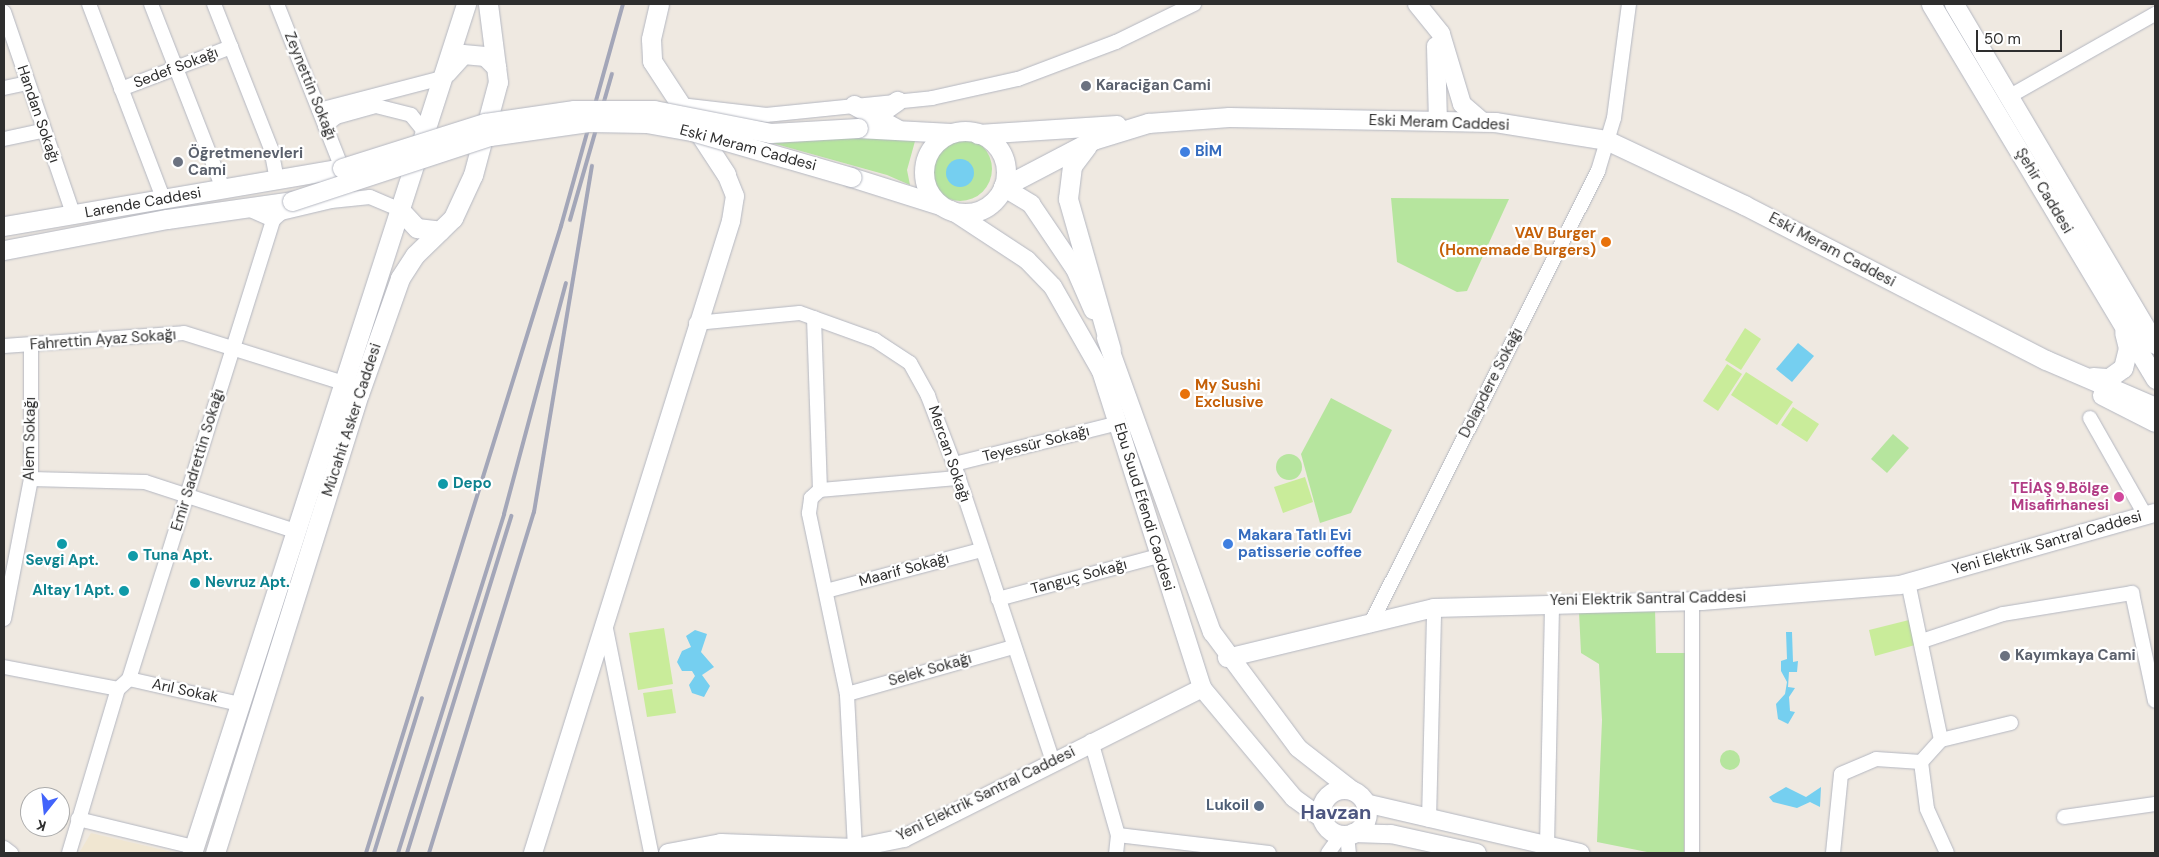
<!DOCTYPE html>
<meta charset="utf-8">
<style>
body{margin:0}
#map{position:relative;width:2159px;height:857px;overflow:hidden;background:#efe9e1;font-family:"DM Sans",sans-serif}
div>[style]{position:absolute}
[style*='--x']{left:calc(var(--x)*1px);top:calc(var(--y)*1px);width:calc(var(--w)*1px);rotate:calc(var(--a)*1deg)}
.education>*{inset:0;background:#f0e6d1}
.green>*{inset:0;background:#b6e59e}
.round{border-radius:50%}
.pitch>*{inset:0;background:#c9ec9a}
.water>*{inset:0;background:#75cff0}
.roads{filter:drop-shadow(0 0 1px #b4b7c1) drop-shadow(0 0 1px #b4b7c1)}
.minor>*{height:14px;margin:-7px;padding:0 7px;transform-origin:7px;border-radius:7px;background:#fff}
.tertiary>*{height:18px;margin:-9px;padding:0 9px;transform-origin:9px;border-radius:9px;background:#fff}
.secondary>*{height:19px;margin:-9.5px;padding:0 9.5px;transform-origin:9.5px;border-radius:9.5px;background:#fff}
.secondary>.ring{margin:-9.5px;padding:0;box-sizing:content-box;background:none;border:19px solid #fff;border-radius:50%}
.rail>*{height:4px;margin:-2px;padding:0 2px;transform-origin:2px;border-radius:2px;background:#a3a6b8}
.bridges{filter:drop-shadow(0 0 1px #b4b7c1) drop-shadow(0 0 1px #b4b7c1)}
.secondary-bridge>*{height:19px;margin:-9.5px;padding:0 9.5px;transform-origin:9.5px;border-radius:9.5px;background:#fff}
.dots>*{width:14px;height:14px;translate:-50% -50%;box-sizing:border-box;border:2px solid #fff;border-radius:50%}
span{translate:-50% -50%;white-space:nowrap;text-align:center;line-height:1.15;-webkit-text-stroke:4.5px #fff;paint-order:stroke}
.street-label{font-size:15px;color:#2e2e2e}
.worship-label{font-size:15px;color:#5b616d;font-weight:700}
.left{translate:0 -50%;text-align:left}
.shop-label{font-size:15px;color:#366cbe;font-weight:700}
.food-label{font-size:15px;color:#c56008;font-weight:700}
.right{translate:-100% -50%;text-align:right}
.culture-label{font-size:15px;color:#0d838f;font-weight:700}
.hotel-label{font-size:15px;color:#b23c85;font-weight:700}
.service-label{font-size:15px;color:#4e5e75;font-weight:700}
.district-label{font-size:20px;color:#4d5680;font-weight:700}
.frame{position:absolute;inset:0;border:5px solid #2e2e2e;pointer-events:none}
.north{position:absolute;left:20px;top:787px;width:50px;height:50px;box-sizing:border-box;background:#fff;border:1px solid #ababab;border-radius:50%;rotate:196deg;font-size:14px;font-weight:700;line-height:20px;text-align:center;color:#2e2e2e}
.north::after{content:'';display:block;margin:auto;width:18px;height:22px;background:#4264fb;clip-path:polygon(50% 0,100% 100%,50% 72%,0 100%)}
.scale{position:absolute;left:1976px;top:30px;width:86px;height:22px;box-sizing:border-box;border:2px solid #2e2e2e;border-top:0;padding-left:6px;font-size:15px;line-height:18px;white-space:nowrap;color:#2e2e2e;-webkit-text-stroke:4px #fff;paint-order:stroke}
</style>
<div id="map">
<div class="education">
<i style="clip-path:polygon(91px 833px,172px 852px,173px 853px,79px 853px)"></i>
</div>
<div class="green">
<i style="clip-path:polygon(917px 134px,907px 170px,910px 185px,887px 175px,772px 143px,774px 139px)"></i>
<i class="round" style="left:928px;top:137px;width:64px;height:64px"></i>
<i style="clip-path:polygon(1391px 198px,1509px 199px,1467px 291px,1457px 292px,1397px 262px)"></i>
<i style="clip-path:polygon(1331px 398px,1392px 430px,1351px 513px,1320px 523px,1301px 454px)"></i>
<i style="clip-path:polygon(1893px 434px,1909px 448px,1887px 473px,1871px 459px)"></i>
<i class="round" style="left:1276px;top:454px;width:26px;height:26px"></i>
<i style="clip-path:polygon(1655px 607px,1656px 653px,1685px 653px,1684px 853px,1652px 853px,1597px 842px,1602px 720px,1599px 664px,1581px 653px,1579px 612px)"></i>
<i class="round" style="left:1720px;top:750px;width:20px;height:20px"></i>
</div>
<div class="pitch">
<i style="clip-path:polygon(1745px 328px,1761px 339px,1741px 370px,1725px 360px)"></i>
<i style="clip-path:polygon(1727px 364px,1742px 374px,1718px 411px,1703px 401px)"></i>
<i style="clip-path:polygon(1746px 372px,1793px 402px,1777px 425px,1731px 395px)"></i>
<i style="clip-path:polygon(1793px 407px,1819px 424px,1807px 442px,1781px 425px)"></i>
<i style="clip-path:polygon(1305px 477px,1313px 502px,1283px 513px,1274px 487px)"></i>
<i style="clip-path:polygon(1909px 620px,1915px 645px,1875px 656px,1869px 630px)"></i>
<i style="clip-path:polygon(664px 628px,673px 684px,638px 690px,629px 633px)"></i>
<i style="clip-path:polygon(672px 689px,676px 713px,647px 717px,643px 693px)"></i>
</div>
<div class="water">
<i class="round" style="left:946px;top:159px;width:28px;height:28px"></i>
<i style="clip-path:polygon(1798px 343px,1814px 356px,1792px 382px,1776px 369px)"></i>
<i style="clip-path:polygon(695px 630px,707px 634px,701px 652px,714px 667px,702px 675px,710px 686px,704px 697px,692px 693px,689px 685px,695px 676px,692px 671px,682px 671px,677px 662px,682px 651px,691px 647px,686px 636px)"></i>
<i style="clip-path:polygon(1786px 632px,1792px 632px,1793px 662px,1798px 661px,1797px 672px,1789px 672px,1788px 687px,1795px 688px,1789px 697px,1790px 711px,1795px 712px,1788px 724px,1778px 719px,1776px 704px,1785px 694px,1787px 682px,1781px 671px,1781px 661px,1787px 659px)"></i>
<i style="clip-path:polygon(1786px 787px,1806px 797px,1821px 787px,1820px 807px,1810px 802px,1797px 808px,1773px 802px,1769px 797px)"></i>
</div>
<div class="roads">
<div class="minor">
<i style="--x:89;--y:4;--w:210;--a:69.1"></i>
<i style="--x:151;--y:4;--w:199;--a:68.7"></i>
<i style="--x:214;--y:4;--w:156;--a:68.5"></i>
<i style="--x:271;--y:149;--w:31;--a:79"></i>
<i style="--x:277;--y:4;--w:176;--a:68.4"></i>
<i style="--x:4;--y:12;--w:216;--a:71.1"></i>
<i style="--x:4;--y:88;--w:24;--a:-12"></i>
<i style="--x:121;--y:89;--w:118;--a:-20.9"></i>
<i style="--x:2010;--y:96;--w:167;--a:-29.5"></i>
<i style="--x:680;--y:105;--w:87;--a:6.6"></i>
<i style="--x:766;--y:115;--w:167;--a:-5.8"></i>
<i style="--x:932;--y:98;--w:88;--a:-12.5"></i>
<i style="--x:1018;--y:79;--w:105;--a:-20.7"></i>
<i style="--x:1116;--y:42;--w:87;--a:-26"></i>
<i style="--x:319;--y:110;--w:127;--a:-14.6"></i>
<i style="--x:325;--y:126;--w:14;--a:-39"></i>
<i style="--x:336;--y:117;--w:41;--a:-15.4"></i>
<i style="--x:376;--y:106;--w:36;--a:14"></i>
<i style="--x:411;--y:115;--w:22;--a:51"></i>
<i style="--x:4;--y:139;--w:40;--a:-12"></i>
<i style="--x:244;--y:207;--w:32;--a:24"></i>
<i style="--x:273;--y:220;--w:11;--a:-41"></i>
<i style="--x:281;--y:213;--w:51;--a:-13.5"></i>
<i style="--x:331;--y:201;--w:39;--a:-6"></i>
<i style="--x:370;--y:197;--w:33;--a:23"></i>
<i style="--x:814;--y:318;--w:172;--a:88"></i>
<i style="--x:696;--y:323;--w:104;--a:-5.5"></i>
<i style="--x:800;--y:313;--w:80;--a:19.8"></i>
<i style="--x:875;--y:340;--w:42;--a:33.3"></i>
<i style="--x:910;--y:363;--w:38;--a:61"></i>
<i style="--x:928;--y:396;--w:73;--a:69.1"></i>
<i style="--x:954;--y:464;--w:314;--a:71.6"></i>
<i style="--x:4;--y:346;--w:180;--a:-4.1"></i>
<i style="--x:184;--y:333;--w:168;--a:17.4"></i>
<i style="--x:2090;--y:418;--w:112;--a:60.4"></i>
<i style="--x:954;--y:464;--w:169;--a:-14"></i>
<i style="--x:31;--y:479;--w:114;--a:1.5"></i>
<i style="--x:145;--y:482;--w:161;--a:18.1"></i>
<i style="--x:1908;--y:582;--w:161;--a:78.2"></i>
<i style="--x:826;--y:591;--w:160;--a:-14.8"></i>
<i style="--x:998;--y:599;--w:167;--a:-15"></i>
<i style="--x:4;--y:619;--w:143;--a:-79.1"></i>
<i style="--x:31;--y:479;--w:133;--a:-90"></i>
<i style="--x:605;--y:624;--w:234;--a:78.6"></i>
<i style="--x:1370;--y:625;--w:508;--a:-63.33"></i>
<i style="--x:1598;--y:171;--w:55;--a:-73.2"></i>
<i style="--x:1614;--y:118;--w:115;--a:-82.5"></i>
<i style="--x:1922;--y:641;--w:85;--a:-18.4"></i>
<i style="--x:2003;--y:614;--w:131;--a:-9.2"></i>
<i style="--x:2132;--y:593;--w:110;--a:78"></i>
<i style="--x:4;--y:667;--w:116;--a:10.9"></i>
<i style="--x:129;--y:679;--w:114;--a:12.7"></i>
<i style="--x:847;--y:694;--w:173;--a:-15.8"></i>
<i style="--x:1091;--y:741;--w:98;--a:74"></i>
<i style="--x:1118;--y:835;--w:18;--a:96"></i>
<i style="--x:1921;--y:762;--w:47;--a:82.7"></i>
<i style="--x:1927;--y:809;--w:48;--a:65.6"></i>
<i style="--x:2064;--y:817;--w:92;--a:-8.1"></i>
<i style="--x:78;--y:819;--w:119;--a:13.6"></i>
<i style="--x:1429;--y:820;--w:212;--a:-88.6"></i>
<i style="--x:1118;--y:835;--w:152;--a:6.8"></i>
<i style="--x:1347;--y:835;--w:18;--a:84"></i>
<i style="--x:1547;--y:846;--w:244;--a:-88.8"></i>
<i style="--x:4;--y:848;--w:9;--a:36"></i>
<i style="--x:855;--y:848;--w:154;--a:-93"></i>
<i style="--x:847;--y:694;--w:185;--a:-101.9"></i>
<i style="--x:809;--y:513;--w:15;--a:-82"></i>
<i style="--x:811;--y:498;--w:12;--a:-42"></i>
<i style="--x:820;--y:490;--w:139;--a:-5"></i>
<i style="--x:69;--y:853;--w:171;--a:-73.4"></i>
<i style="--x:118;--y:689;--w:15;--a:-42"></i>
<i style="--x:129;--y:679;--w:193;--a:-72.5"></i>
<i style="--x:187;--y:495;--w:288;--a:-72.6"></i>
<i style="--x:273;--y:220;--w:15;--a:-98"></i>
<i style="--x:1328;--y:853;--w:22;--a:-54"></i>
<i style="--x:1692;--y:853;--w:252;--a:-90"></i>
<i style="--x:1833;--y:853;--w:79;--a:-84.2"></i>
<i style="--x:1841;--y:774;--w:38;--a:-23"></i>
<i style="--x:1876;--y:759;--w:45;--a:3.8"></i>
<i style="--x:1921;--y:762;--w:30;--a:-48"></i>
<i style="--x:1941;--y:740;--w:72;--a:-13.7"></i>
</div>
<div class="tertiary">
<i style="--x:1417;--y:4;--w:38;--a:51"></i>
<i style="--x:1441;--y:34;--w:73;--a:73.3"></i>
<i style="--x:1462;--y:104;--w:28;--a:41"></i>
<i style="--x:1436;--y:46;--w:75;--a:88.5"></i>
<i style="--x:1003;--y:187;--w:33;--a:31"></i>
<i style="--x:1031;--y:204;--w:78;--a:55.9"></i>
<i style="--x:1075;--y:269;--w:45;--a:66.3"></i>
<i style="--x:951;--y:210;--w:91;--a:33.3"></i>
<i style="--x:1027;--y:260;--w:37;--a:46"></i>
<i style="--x:1053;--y:287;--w:97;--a:60.3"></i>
<i style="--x:1101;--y:371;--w:333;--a:72.3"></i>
<i style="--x:1202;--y:688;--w:143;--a:50.1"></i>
<i style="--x:1294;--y:798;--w:34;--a:36"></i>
<i style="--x:1106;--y:338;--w:313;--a:70.2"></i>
<i style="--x:1212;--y:632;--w:144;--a:53.4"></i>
<i style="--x:1298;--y:748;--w:70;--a:38"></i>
<i style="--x:1227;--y:658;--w:213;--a:-13.6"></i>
<i style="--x:1434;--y:608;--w:268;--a:-1.5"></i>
<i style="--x:1702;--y:601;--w:199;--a:-4.6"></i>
<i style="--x:1900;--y:585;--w:265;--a:-15.8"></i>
<i style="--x:1365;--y:803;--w:221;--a:13.1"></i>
<i style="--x:1353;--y:833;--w:38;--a:2"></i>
<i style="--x:1391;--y:834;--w:88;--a:12.5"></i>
<i style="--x:533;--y:853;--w:662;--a:-72.6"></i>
<i style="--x:731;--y:221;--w:25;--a:-81"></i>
<i style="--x:735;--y:196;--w:24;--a:-112"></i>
<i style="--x:668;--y:853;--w:54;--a:-10.7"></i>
<i style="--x:721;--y:843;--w:134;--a:2.1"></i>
<i style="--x:855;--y:848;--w:50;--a:-11.5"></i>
<i style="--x:904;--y:838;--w:334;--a:-26.7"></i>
</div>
<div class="secondary">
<i style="--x:659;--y:4;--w:36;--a:103"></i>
<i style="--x:651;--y:39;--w:22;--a:87"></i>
<i style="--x:652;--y:61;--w:135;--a:56.8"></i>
<i style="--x:1931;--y:4;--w:437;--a:59.1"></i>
<i style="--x:1954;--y:4;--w:395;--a:59.4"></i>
<i style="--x:446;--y:73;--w:25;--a:-48"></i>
<i style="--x:463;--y:54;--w:22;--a:5"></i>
<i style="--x:485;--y:56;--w:16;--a:45"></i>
<i style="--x:854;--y:105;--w:49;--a:29.2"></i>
<i style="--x:867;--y:122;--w:37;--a:-35"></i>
<i style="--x:858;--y:128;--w:93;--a:3.1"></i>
<i class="ring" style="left:924px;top:131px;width:63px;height:63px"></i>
<i style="--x:978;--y:134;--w:139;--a:-3.7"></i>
<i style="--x:1087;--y:146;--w:25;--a:127"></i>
<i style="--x:1072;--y:166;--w:33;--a:97"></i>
<i style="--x:1068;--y:199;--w:157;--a:74.1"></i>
<i style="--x:851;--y:177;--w:93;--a:17.5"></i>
<i style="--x:1003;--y:187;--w:102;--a:-27.6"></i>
<i style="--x:1093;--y:140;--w:58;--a:-17.2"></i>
<i style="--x:1148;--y:123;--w:81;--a:-4.2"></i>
<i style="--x:1229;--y:117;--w:266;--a:1.1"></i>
<i style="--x:1495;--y:122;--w:112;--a:9.2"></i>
<i style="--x:1606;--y:140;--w:153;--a:25.2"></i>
<i style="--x:1744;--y:205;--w:339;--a:27.2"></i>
<i style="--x:2046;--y:360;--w:119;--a:23.3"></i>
<i style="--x:400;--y:210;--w:25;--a:47"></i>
<i style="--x:417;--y:228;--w:23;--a:7"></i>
<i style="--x:4;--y:226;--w:343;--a:-9.7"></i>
<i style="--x:4;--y:250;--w:166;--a:-10.8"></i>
<i style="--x:167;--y:219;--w:126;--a:-8.2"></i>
<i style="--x:2093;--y:377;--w:16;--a:4"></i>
<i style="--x:2109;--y:378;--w:17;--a:-36"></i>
<i style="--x:2123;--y:368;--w:21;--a:-76"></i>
<i style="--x:2128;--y:348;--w:16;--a:-104"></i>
<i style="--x:2102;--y:395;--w:59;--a:27"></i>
<i class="ring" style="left:1321px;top:789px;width:27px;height:27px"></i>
<i style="--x:192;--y:853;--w:892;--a:-72.11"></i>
<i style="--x:215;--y:853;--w:481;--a:-72.6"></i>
<i style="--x:359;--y:394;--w:123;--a:-70.5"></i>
<i style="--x:400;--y:278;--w:27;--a:-57"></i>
<i style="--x:415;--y:255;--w:53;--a:-44.2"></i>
<i style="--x:453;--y:218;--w:47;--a:-65.1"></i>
<i style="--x:473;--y:175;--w:96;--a:-75"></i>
<i style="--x:498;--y:82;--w:79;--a:-97.3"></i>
</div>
</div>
<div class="rail">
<i style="--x:570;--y:220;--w:152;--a:-74"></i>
<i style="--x:366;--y:853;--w:657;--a:-72.72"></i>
<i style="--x:561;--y:226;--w:230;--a:-74.4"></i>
<i style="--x:374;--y:853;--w:162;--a:-72.8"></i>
<i style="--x:398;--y:853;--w:355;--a:-72.6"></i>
<i style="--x:504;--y:514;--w:239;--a:-75"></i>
<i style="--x:407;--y:853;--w:353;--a:-72.8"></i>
<i style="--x:429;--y:853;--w:357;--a:-72.9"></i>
<i style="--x:534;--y:512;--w:351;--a:-80.5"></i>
</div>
<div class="bridges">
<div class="secondary-bridge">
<i style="--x:342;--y:168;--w:150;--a:-17.5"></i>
<i style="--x:485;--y:123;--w:90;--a:-8.3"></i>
<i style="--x:574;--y:110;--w:80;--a:0"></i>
<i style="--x:654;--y:110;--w:118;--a:11.2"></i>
<i style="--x:770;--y:133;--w:88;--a:-3.3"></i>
<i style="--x:292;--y:201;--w:208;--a:-18.2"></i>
<i style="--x:490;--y:136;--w:99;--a:-8.1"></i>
<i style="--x:588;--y:122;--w:58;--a:1"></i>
<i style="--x:646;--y:123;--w:47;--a:9.9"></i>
<i style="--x:692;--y:131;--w:166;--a:16.1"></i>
</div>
</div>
<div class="dots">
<i style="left:1086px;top:86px;background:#6b7280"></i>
<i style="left:1185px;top:152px;background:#3f7fe0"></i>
<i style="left:178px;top:162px;background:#6b7280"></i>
<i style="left:1606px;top:242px;background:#e8710a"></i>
<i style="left:1185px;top:394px;background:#e8710a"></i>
<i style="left:443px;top:484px;background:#0f9aa8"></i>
<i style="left:2119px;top:497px;background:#d1479c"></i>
<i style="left:62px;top:544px;background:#0f9aa8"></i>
<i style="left:1228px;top:544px;background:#3f7fe0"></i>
<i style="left:133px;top:556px;background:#0f9aa8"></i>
<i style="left:195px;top:583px;background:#0f9aa8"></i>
<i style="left:124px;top:591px;background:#0f9aa8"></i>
<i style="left:2005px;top:656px;background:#6b7280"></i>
<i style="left:1259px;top:806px;background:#5c6f8a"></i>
</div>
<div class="street-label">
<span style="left:176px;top:68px;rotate:-21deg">Sedef Sokağı</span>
<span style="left:310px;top:86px;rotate:68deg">Zeynettin Sokağı</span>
<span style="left:38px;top:114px;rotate:71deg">Handan Sokağı</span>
<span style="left:1439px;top:123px;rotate:2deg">Eski Meram Caddesi</span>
<span style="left:748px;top:148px;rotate:15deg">Eski Meram Caddesi</span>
<span style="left:2044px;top:191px;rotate:59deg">Şehir Caddesi</span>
<span style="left:143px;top:203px;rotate:-10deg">Larende Caddesi</span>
<span style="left:1832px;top:250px;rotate:28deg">Eski Meram Caddesi</span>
<span style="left:103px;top:340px;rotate:-4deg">Fahrettin Ayaz Sokağı</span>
<span style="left:1491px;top:383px;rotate:-63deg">Dolapdere Sokağı</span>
<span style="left:352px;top:420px;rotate:-72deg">Mücahit Asker Caddesi</span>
<span style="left:30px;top:439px;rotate:-89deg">Alem Sokağı</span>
<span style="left:1036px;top:444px;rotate:-14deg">Teyessür Sokağı</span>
<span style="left:949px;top:454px;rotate:71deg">Mercan Sokağı</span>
<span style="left:198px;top:460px;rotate:-73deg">Emir Sadrettin Sokağı</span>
<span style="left:1144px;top:507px;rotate:73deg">Ebu Suud Efendi Caddesi</span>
<span style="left:2047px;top:543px;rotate:-16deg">Yeni Elektrik Santral Caddesi</span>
<span style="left:904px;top:570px;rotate:-15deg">Maarif Sokağı</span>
<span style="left:1079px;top:577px;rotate:-15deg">Tanguç Sokağı</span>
<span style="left:1648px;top:599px;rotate:-1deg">Yeni Elektrik Santral Caddesi</span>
<span style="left:930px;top:670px;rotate:-16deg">Selek Sokağı</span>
<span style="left:185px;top:691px;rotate:12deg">Arıl Sokak</span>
<span style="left:986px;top:794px;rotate:-26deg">Yeni Elektrik Santral Caddesi</span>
</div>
<div class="worship-label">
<span class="left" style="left:1096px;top:86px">Karaciğan Cami</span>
<span class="left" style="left:188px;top:162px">Öğretmenevleri<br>Cami</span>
<span class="left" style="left:2015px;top:656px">Kayımkaya Cami</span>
</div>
<div class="shop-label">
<span class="left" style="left:1195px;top:152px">BİM</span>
<span class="left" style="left:1238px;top:544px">Makara Tatlı Evi<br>patisserie coffee</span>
</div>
<div class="food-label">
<span class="right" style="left:1596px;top:242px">VAV Burger<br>(Homemade Burgers)</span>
<span class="left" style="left:1195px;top:394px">My Sushi<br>Exclusive</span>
</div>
<div class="culture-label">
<span class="left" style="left:453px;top:484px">Depo</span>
<span class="left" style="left:143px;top:556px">Tuna Apt.</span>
<span style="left:62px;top:561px">Sevgi Apt.</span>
<span class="left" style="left:205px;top:583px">Nevruz Apt.</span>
<span class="right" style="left:114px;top:591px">Altay 1 Apt.</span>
</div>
<div class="hotel-label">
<span class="right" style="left:2109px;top:497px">TEİAŞ 9.Bölge<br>Misafirhanesi</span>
</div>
<div class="service-label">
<span class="right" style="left:1249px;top:806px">Lukoil</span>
</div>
<div class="district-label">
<span style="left:1336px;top:812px">Havzan</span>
</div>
<div class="frame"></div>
<div class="north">K</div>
<div class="scale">50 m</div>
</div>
